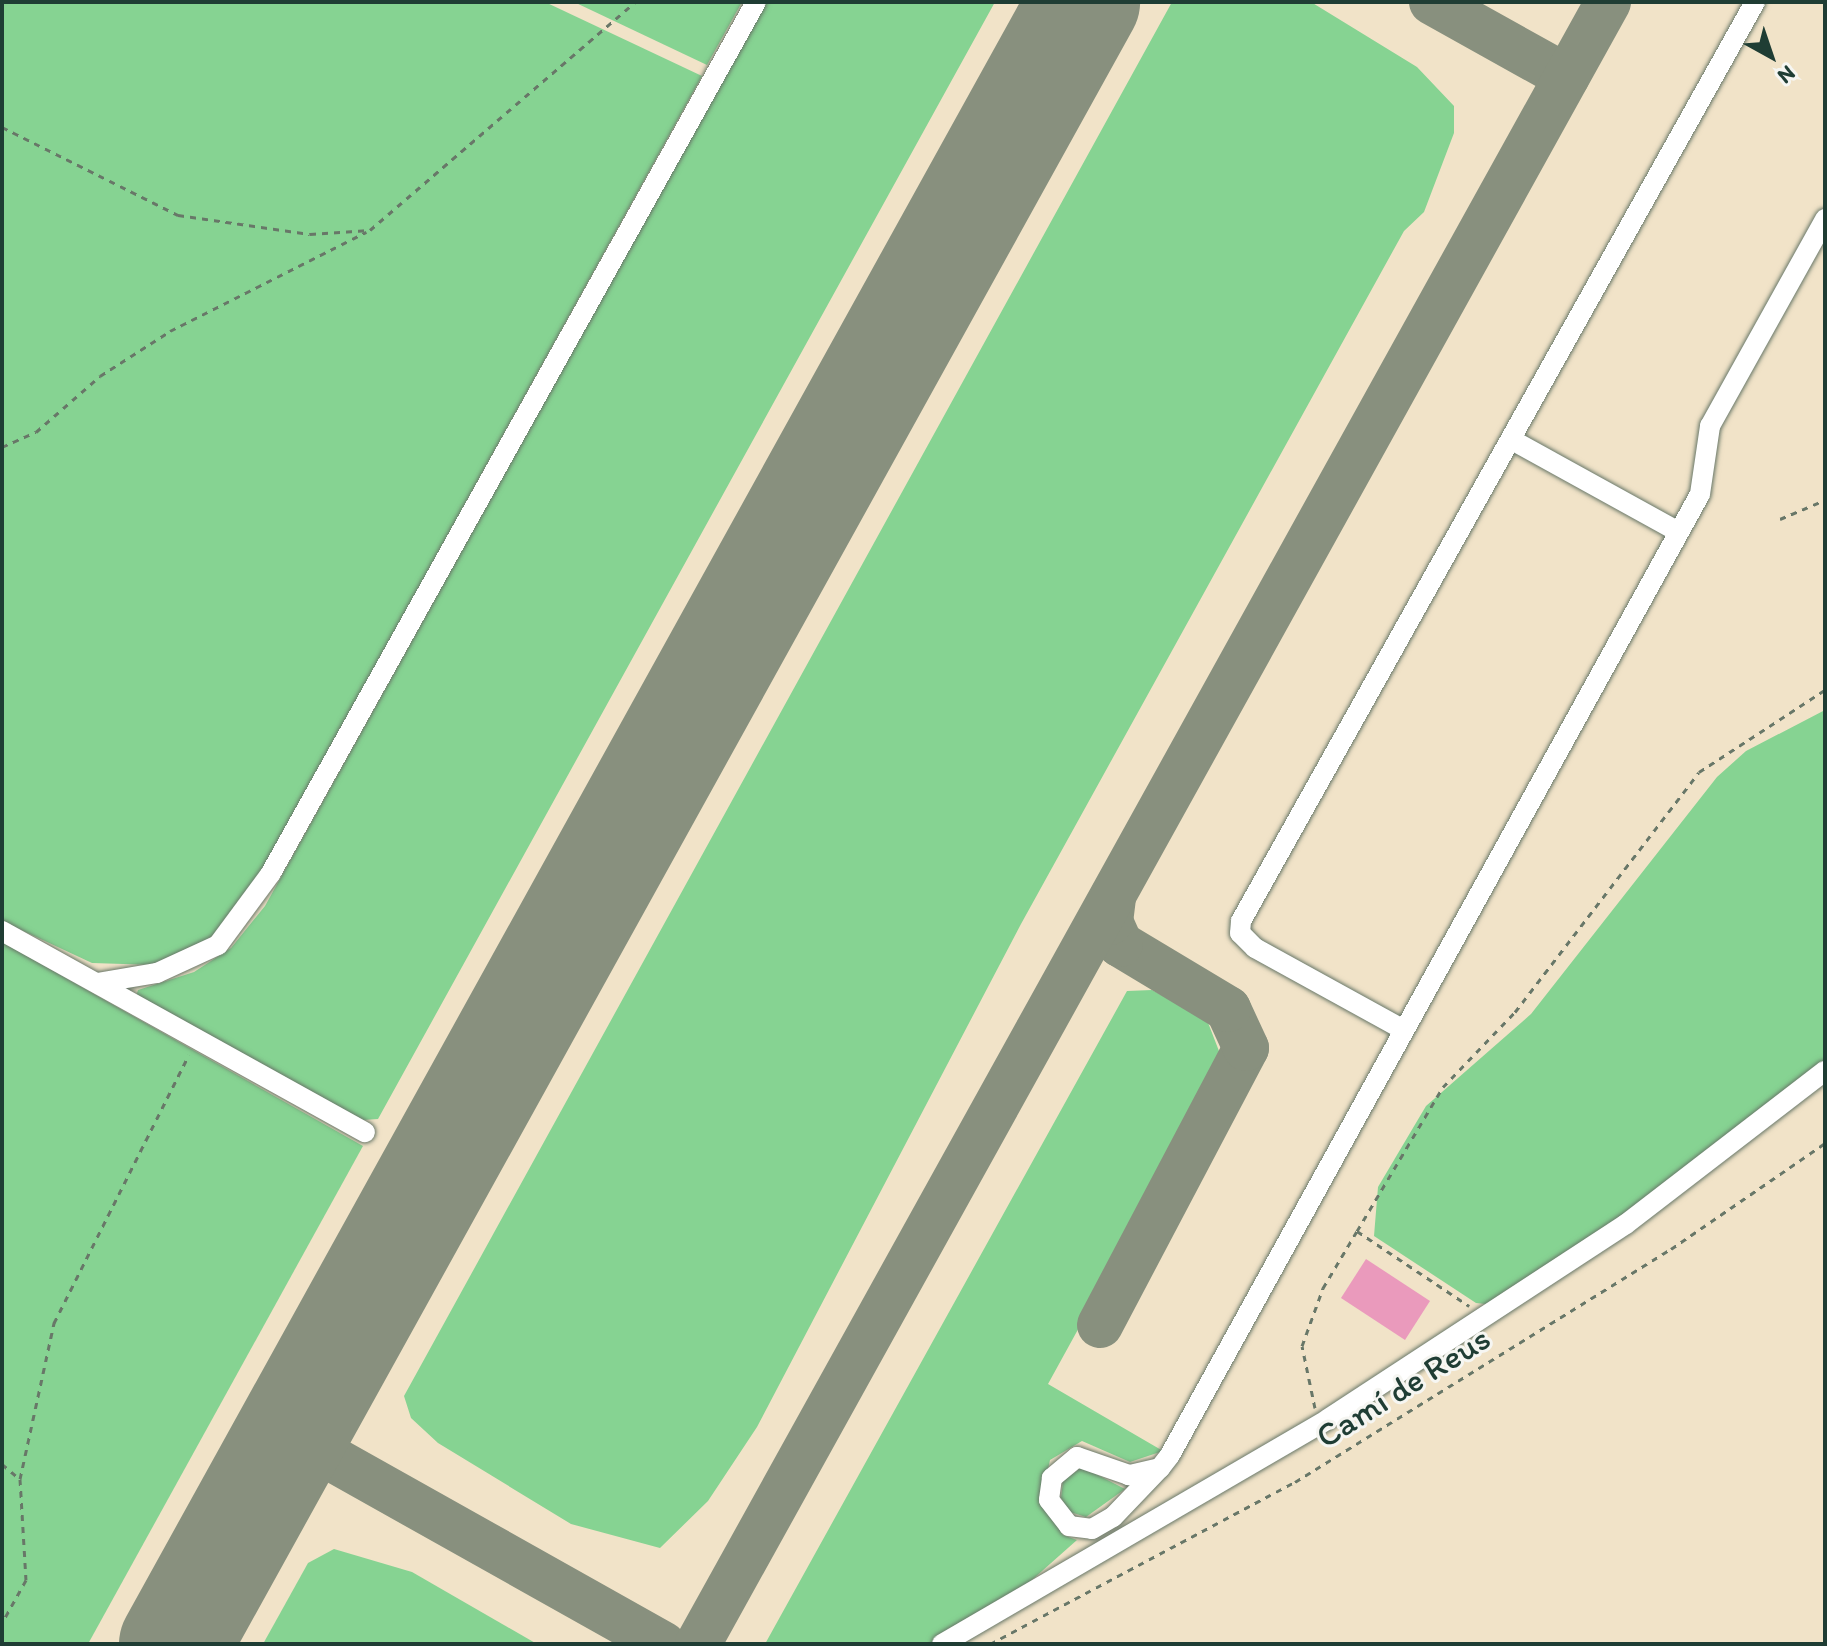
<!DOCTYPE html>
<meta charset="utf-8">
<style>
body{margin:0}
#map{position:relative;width:1827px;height:1646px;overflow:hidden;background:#f1e3c8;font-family:Itim,sans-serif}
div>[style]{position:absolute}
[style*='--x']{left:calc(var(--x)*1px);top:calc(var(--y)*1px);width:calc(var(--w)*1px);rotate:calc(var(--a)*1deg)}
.green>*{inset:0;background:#86d392}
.taxiway>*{height:46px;margin:-23px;padding:0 23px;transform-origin:23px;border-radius:23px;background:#88907e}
.runway>*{height:112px;margin:-56px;padding:0 56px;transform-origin:56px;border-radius:56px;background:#88907e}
.building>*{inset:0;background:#ea9abc}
.path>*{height:3px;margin-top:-1.5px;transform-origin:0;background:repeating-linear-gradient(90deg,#687768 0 6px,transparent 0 12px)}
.roads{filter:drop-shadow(0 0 2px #687768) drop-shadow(0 0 2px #687768)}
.minor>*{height:20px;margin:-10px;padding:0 10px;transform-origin:10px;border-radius:10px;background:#fff}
span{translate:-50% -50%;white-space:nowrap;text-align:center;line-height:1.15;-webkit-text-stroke:6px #f6f6f2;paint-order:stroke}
.street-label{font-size:34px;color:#1f3d34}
.frame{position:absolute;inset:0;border:4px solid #1f3d34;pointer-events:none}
.north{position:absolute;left:1731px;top:16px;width:80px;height:80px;-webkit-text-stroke:6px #f6f6f2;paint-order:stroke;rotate:140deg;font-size:22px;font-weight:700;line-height:32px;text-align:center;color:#1f3d34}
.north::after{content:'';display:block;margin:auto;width:28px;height:36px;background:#1f3d34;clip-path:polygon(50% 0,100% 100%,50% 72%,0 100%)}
</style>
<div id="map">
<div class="green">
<i style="clip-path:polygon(2px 2px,545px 2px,702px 76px,250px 892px,205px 944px,155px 965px,92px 963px,2px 921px)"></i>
<i style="clip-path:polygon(574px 2px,742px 2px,707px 65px)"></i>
<i style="clip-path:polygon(766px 2px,995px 2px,378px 1119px,363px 1120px,136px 996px,138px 990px,194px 972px,231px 948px,265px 906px)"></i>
<i style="clip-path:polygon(1172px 2px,1311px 2px,1417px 67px,1454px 106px,1454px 133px,1424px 212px,1404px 231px,1021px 924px,757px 1427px,708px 1501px,660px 1548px,571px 1524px,438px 1443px,411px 1418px,404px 1396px)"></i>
<i style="clip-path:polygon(1825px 710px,1825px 1065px,1528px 1291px,1495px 1305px,1476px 1303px,1374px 1236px,1378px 1187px,1426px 1106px,1531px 1014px,1717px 777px,1746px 751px)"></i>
<i style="clip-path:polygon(2px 942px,363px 1146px,88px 1644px,2px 1644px)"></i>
<i style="clip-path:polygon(1152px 990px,1207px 1020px,1224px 1064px,1048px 1384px,1163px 1451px,1130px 1462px,1082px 1441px,1050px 1460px,1041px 1503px,1063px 1535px,1077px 1540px,1024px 1587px,936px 1644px,765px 1644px,1127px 991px)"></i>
<i style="clip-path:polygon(1082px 1467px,1125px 1489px,1086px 1517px,1070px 1512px,1061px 1498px,1063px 1481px)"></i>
<i style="clip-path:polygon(334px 1549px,412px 1572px,537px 1644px,263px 1644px,308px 1563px)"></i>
</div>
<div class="taxiway">
<i style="--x:1432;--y:2;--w:154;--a:29.1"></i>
<i style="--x:1100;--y:1325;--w:313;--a:-62.2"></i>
<i style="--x:1246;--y:1048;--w:43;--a:-114.8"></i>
<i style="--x:1228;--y:1009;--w:126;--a:-149"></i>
<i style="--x:1120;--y:944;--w:24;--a:-114"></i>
<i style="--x:1110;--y:922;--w:26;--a:-83"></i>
<i style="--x:290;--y:1435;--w:428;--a:29.3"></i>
<i style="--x:698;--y:1644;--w:1877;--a:-61"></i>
</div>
<div class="runway">
<i style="--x:175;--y:1644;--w:1877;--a:-61.03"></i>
</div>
<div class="building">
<i style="clip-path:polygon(1366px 1259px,1430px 1301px,1405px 1340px,1341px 1298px)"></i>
</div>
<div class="path">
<i style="--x:2;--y:127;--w:197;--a:26.6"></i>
<i style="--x:178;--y:215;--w:133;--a:8.2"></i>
<i style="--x:310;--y:234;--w:60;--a:-3.8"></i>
<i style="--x:370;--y:230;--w:350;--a:-40.7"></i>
<i style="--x:2;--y:447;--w:37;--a:-24"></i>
<i style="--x:36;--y:432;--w:85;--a:-41.2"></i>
<i style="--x:100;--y:376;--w:83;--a:-32.7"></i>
<i style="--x:170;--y:331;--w:220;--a:-26.8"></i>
<i style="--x:1780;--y:519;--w:49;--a:-22.9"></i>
<i style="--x:1357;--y:1231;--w:168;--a:-59.2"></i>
<i style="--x:1443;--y:1087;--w:104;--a:-46.2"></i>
<i style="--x:1515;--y:1012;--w:302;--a:-52.5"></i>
<i style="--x:1699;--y:772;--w:150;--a:-33.1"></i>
<i style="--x:1315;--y:1408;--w:63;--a:-101.8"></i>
<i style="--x:1302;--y:1346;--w:62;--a:-70.1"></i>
<i style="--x:1323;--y:1288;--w:66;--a:-59.2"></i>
<i style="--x:1357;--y:1231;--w:135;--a:33.8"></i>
<i style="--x:2;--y:1464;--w:23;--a:40"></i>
<i style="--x:20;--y:1479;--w:101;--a:86.6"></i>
<i style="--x:26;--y:1580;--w:49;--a:119.2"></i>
<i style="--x:20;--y:1479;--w:160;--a:-77.7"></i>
<i style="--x:54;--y:1323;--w:300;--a:-63.3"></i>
<i style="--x:990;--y:1644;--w:345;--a:-28"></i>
<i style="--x:1295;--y:1482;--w:442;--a:-31.8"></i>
<i style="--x:1671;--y:1249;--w:187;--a:-34.5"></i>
</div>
<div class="roads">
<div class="minor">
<i style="--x:1514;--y:441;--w:188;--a:28.9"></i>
<i style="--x:2;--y:931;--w:415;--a:29"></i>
<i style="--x:97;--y:983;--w:61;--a:-9.5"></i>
<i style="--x:157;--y:973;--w:67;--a:-24.7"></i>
<i style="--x:218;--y:945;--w:89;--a:-53.6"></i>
<i style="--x:271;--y:873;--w:997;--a:-60.89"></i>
<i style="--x:1404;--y:1030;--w:170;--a:-151.2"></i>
<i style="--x:1255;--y:948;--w:21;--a:-135"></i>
<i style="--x:1240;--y:933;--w:12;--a:-85"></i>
<i style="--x:1241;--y:921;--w:1053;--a:-60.78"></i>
<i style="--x:1160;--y:1468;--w:32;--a:167"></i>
<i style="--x:1129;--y:1475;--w:55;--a:-160.9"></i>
<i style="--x:1077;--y:1457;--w:33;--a:140"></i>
<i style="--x:1052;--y:1478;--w:22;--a:98"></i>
<i style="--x:1049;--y:1500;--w:33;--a:52"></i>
<i style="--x:1069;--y:1526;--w:23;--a:7"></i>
<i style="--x:1092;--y:1529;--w:24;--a:-30"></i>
<i style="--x:1113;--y:1517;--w:68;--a:-46.2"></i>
<i style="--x:1160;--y:1468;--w:16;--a:-52"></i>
<i style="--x:1170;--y:1455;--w:1097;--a:-61.12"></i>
<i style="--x:1700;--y:494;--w:69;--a:-81.6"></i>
<i style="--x:1710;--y:426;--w:237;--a:-60.9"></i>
<i style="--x:942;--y:1644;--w:447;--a:-30.2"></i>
<i style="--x:1328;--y:1419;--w:356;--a:-33.2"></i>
<i style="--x:1626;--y:1224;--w:251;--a:-37.6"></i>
</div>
</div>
<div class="street-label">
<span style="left:1403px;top:1387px;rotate:-32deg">Camí de Reus</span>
</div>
<div class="frame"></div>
<div class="north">N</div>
</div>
